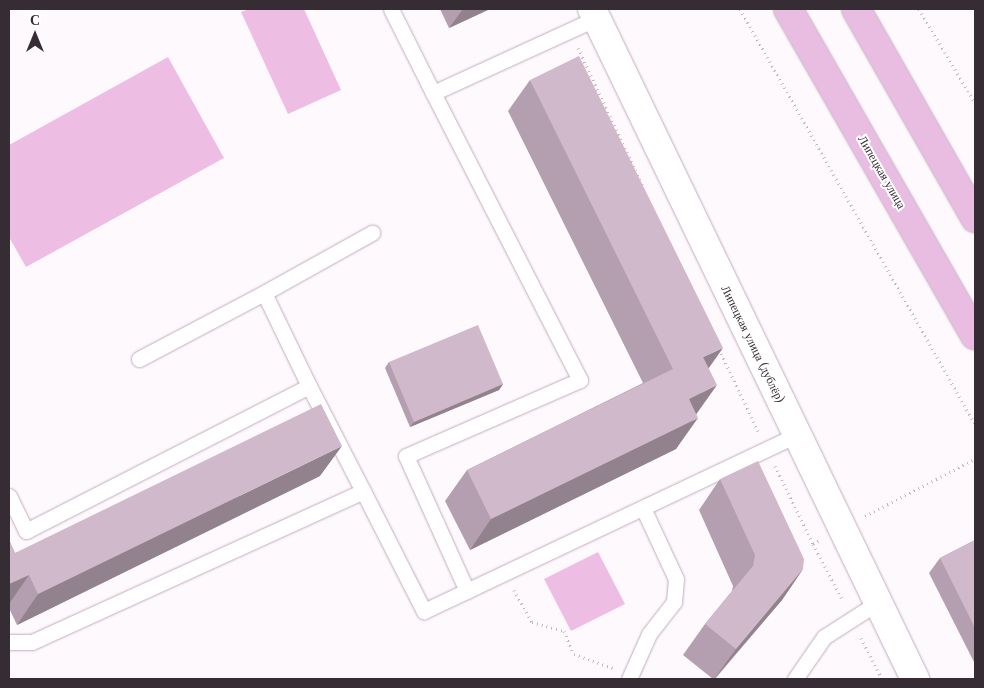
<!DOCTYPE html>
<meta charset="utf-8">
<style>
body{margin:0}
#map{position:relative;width:984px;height:688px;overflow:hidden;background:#fef9fd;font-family:"Libre Baskerville",serif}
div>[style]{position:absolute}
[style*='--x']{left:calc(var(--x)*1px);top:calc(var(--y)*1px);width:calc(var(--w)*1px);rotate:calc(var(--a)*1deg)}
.green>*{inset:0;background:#eebde4}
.path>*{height:3px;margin-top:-1.5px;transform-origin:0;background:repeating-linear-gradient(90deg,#bfb9be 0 1px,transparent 0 5px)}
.roads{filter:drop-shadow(0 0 1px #c2acbd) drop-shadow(0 0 1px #c2acbd)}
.lane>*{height:15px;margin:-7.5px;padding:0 7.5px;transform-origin:7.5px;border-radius:7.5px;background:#fff}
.street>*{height:28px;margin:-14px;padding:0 14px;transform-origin:14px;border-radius:14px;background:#fff}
.primary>*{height:28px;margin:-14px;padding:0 14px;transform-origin:14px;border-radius:14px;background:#e9bce1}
.wall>*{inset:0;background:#b39faf}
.shaded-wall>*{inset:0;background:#92828e}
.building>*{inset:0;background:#d0b9cb}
span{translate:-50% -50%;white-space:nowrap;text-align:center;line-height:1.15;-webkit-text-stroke:4px #fff;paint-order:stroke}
.street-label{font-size:12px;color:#362d34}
.frame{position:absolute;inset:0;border:10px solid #362d34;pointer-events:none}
.north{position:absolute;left:10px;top:10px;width:50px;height:50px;-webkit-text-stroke:4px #fff;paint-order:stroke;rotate:0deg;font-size:14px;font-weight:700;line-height:20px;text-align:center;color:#362d34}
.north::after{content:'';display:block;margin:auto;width:18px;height:22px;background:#362d34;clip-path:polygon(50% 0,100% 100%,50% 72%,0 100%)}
</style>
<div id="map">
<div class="green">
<i style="clip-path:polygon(249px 9px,304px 9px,341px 90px,288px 114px,241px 12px)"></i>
<i style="clip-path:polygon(168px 57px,224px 158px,26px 267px,9px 237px,9px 145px)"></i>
<i style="clip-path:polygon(598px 552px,625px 604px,571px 631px,544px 579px)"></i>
</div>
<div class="path">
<i style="--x:740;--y:9;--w:478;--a:60.5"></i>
<i style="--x:919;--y:9;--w:109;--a:59.2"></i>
<i style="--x:578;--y:48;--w:156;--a:64.9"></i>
<i style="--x:719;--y:349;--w:91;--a:64.6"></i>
<i style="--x:775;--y:466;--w:87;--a:64"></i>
<i style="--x:813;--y:544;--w:8;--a:-30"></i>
<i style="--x:865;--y:516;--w:124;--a:-27.4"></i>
<i style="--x:813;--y:544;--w:64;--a:62.2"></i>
<i style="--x:514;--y:590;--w:37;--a:61"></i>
<i style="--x:532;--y:622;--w:33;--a:16"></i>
<i style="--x:564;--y:631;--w:25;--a:67"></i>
<i style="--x:574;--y:654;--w:41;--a:19.7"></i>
<i style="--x:861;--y:638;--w:46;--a:62.9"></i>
</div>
<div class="roads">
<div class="lane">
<i style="--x:391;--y:9;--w:94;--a:63.4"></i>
<i style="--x:139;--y:359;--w:141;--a:-27.8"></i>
<i style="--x:309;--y:386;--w:103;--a:-115.8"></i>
<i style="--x:264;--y:293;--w:124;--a:-29.1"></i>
<i style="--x:9;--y:496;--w:39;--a:64"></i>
<i style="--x:26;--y:531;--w:318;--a:-27.1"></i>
<i style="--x:309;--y:386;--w:118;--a:62.8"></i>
<i style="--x:467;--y:591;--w:148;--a:-114.3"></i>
<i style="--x:406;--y:456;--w:190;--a:-23.6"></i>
<i style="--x:580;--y:380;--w:322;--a:-117.1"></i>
<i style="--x:433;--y:93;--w:180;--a:-24.6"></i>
<i style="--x:9;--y:642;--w:23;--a:0"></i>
<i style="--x:32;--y:642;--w:364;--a:-24.5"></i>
<i style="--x:363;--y:491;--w:135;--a:63.1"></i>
<i style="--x:424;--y:611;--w:412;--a:-25.3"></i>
<i style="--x:629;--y:679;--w:49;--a:-66"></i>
<i style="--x:649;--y:634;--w:41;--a:-52"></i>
<i style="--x:674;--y:602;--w:23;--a:-85"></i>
<i style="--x:676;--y:579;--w:76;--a:-114.9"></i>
<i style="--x:795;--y:679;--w:51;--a:-55.4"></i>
<i style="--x:824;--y:637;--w:63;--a:-32.7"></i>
</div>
<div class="street">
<i style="--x:592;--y:9;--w:744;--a:64.26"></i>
</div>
<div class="primary">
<i style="--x:788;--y:9;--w:376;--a:60.2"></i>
<i style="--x:856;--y:9;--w:241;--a:60.3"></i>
</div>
</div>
<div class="wall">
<i style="clip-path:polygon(440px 9px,490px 9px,449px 28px)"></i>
<i style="clip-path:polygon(530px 80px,708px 368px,696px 415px,676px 449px,470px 550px,445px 501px,467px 470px,643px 383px,508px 111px)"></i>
<i style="clip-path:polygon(389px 362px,503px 384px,499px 390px,410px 427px,385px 368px)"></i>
<i style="clip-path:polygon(320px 476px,17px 625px,9px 608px,9px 540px,15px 553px)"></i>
<i style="clip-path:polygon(720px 479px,803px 569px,782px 600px,715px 679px,713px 679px,683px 655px,705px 624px,732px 591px,733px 586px,699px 510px)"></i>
<i style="clip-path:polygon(975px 540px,975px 664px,929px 573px,940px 558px)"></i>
</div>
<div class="shaded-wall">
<i style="clip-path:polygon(463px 9px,490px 9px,449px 28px)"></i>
<i style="clip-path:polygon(723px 348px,701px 379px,703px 357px)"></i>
<i style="clip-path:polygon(503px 384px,499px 390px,410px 427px,414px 422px)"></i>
<i style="clip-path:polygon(717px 385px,695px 416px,689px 399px)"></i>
<i style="clip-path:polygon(698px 418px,676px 449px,470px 550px,491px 519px)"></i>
<i style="clip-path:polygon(342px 446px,320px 476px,17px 625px,38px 594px)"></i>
<i style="clip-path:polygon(803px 569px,782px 600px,714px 679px,736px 649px)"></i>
<i style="clip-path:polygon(29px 575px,9px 604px,9px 584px)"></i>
</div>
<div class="building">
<i style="clip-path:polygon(579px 56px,723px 348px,703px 357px,717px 385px,689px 399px,698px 418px,491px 519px,467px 470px,673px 369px,530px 80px)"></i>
<i style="clip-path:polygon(478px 325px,503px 384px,414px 422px,389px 362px)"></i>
<i style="clip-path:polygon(321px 404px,342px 446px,38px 594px,29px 575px,9px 584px,9px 540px,15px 553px)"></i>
<i style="clip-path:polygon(758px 461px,804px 559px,803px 569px,736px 649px,705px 624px,753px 566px,755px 555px,720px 479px)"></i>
<i style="clip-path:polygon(975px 540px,975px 628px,940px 558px)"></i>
</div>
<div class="street-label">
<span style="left:882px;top:172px;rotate:60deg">Липецкая улица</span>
<span style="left:753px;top:344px;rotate:64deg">Липецкая улица (дублёр)</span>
</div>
<div class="frame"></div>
<div class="north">С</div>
</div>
